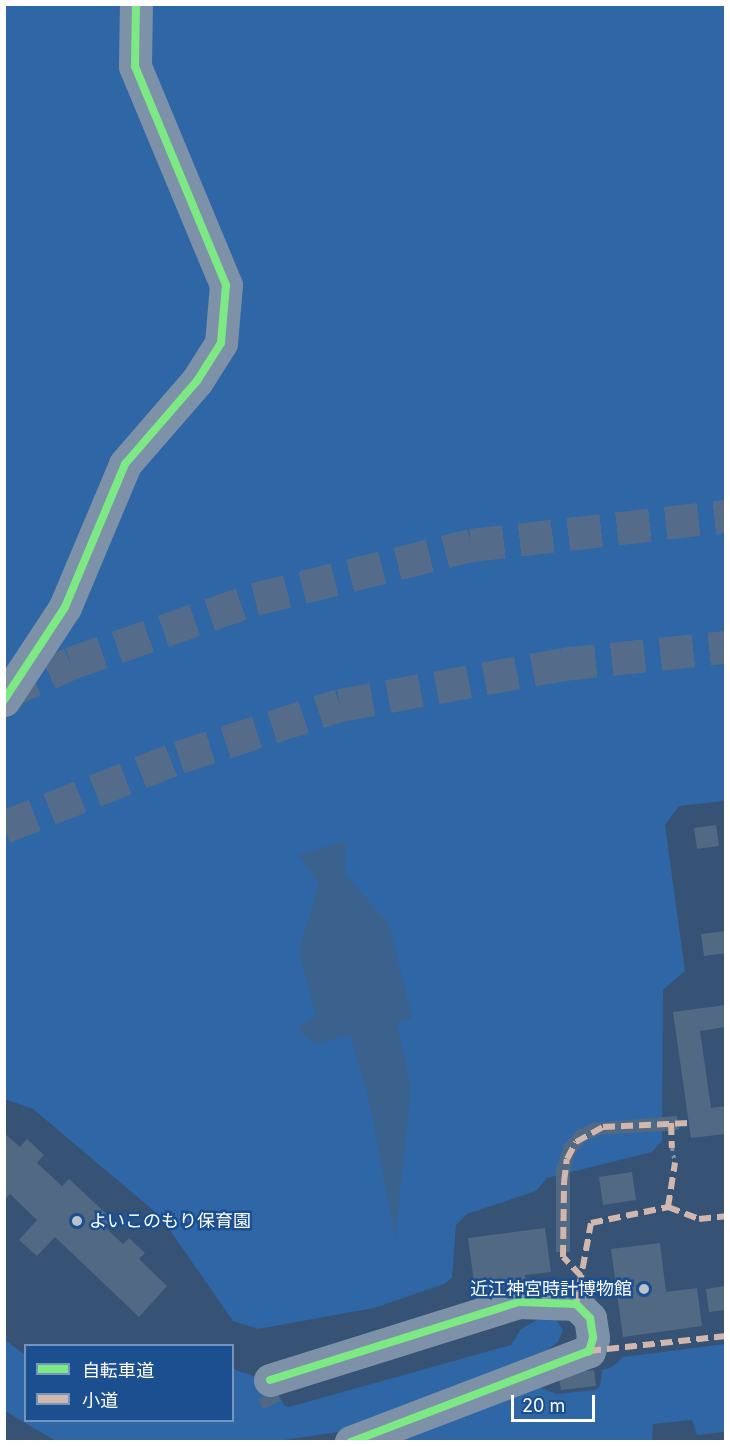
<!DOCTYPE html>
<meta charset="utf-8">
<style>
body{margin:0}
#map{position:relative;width:730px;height:1446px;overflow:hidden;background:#365274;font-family:Inter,"Noto Sans JP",sans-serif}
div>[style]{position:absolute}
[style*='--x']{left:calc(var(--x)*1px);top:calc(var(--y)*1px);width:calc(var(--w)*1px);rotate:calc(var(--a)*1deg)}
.green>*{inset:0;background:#2f66a5}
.water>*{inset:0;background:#3b618d}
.building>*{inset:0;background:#526984}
.highway-tunnel>*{height:33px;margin-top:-16.5px;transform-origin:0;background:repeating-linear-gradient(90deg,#546c89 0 33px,transparent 0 49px)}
.path>*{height:4px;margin-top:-2px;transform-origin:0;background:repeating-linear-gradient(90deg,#7d92a8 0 3px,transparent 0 7.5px)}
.minor>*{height:33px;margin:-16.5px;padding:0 16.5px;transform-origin:16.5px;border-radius:16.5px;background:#7d92a8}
.quiet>*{height:6px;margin-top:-3px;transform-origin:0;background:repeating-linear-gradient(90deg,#d1b7ad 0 12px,transparent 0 18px)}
.cycleway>*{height:8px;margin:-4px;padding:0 4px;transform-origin:4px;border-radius:4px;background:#7ce984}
.dots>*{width:16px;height:16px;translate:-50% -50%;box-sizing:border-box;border:3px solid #1b4f8f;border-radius:50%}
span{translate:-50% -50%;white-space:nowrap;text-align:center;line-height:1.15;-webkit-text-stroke:5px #1b4f8f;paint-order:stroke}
.poi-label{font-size:18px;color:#fff}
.left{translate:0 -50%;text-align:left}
.right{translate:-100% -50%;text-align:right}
.frame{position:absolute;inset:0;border:6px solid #fff;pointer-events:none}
.legend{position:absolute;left:24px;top:1344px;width:210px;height:78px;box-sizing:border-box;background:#1b4f8f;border:2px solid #7695bc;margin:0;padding:8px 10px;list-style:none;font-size:18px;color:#fff}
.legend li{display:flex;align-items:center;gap:12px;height:30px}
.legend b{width:30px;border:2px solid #7695bc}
.scale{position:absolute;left:511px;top:1395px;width:84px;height:27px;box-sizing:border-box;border:3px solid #fff;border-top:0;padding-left:8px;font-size:18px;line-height:21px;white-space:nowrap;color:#fff;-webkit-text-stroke:4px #1b4f8f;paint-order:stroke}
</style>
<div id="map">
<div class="green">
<i style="clip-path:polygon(5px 5px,725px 5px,725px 801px,679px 806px,665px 825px,685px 971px,663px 990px,662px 1141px,652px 1152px,547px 1178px,536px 1191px,467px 1214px,456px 1225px,452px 1278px,444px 1284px,374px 1308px,258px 1329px,233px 1321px,160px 1216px,33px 1109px,5px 1099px)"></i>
<i style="clip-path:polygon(555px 1318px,563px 1330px,558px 1342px,547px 1350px,338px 1432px,271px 1442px,56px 1441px,5px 1411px,4px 1339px,25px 1355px,26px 1420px,232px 1420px,233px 1369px,273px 1383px,284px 1405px,289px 1407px,511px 1345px,521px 1329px,539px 1319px)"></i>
<i style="clip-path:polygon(725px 1344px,725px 1432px,697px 1435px,692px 1420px,653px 1424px,652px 1441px,388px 1442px,535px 1385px,557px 1394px,595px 1390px,600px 1386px,602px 1370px,612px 1367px,623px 1357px)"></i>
</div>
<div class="water">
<i style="clip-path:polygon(345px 841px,345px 874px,389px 925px,412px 1018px,397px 1022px,411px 1090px,395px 1238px,369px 1099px,350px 1035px,314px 1044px,297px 1028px,316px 1016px,299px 951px,319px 884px,299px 855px)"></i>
</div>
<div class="building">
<i style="clip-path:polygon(716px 825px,719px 846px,697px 849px,694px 828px)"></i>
<i style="clip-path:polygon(726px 931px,726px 953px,704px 956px,701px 934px)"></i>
<i style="clip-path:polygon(726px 1005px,726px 1027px,700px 1031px,711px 1108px,726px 1106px,726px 1134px,691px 1138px,673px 1012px)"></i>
<i style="clip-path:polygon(677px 1116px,679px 1130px,599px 1135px,586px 1141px,574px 1155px,570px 1174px,570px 1252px,556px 1252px,556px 1169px,564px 1145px,577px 1130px,593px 1123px)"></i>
<i style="clip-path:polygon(4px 1133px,20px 1147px,27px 1139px,44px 1155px,37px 1163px,62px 1186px,69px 1179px,112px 1219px,105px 1227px,123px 1244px,129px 1238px,145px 1253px,139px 1259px,167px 1286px,139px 1317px,55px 1237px,37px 1256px,19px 1240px,37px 1220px,10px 1194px,4px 1200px)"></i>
<i style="clip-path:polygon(632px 1172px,636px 1200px,603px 1205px,599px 1177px)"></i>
<i style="clip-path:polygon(545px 1228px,551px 1272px,525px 1275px,526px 1284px,503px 1287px,502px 1278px,474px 1282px,468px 1238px)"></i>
<i style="clip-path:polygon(660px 1243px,666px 1292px,697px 1288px,702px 1326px,623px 1337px,611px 1249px)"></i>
<i style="clip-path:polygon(726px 1286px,726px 1310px,709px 1312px,706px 1289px)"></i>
<i style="clip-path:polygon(594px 1370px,596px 1386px,561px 1390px,558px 1374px)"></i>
<i style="clip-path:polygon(277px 1391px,280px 1401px,263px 1409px,258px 1399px)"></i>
</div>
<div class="highway-tunnel">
<i style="--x:4;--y:693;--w:73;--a:-24.1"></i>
<i style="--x:71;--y:663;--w:195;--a:-19.2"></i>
<i style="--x:255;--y:599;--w:223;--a:-14"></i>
<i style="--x:471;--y:545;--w:257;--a:-6.5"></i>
<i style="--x:4;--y:827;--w:188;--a:-21.8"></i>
<i style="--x:179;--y:757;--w:169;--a:-17.9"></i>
<i style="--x:340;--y:705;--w:227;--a:-10.4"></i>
<i style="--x:563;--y:664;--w:164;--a:-6"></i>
</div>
<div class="path">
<i style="--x:672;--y:1148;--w:15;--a:79"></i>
</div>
<div class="minor">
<i style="--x:4;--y:700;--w:111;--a:-56.7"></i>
<i style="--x:65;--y:607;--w:155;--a:-67.2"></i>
<i style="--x:125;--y:464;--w:110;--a:-49.1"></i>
<i style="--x:197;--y:381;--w:45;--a:-57.7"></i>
<i style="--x:221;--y:343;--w:58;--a:-85.1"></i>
<i style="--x:226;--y:285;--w:237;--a:-112.6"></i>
<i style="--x:135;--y:66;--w:62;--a:-89.1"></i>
<i style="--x:270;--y:1380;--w:261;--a:-17.4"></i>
<i style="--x:519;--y:1302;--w:57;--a:2"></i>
<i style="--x:576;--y:1304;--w:20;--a:45"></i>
<i style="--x:590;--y:1318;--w:20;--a:81"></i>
<i style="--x:593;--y:1338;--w:14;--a:107"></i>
<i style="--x:589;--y:1351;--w:255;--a:159.1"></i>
</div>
<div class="quiet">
<i style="--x:671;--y:1123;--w:25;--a:88"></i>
<i style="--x:668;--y:1207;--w:45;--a:-81"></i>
<i style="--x:581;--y:1276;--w:26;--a:-133"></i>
<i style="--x:563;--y:1257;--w:75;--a:-89.2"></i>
<i style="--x:564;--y:1182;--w:23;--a:-83"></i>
<i style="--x:567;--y:1159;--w:19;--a:-62"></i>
<i style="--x:576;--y:1142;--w:31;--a:-29"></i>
<i style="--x:603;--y:1127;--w:86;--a:-2.7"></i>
<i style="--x:576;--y:1304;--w:82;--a:-79.5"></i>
<i style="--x:591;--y:1223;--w:79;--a:-11.7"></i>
<i style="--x:668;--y:1207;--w:33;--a:21"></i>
<i style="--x:699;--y:1219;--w:27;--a:-6"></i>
<i style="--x:589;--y:1351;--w:138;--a:-6.2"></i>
</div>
<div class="cycleway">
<i style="--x:4;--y:700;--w:111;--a:-56.7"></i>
<i style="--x:65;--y:607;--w:155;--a:-67.2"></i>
<i style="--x:125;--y:464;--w:110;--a:-49.1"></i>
<i style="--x:197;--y:381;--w:45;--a:-57.7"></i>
<i style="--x:221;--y:343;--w:58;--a:-85.1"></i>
<i style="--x:226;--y:285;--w:237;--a:-112.6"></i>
<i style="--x:135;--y:66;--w:62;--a:-89.1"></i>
<i style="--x:270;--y:1380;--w:261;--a:-17.4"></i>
<i style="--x:519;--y:1302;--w:57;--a:2"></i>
<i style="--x:576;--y:1304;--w:20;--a:45"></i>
<i style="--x:590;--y:1318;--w:20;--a:81"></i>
<i style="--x:593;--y:1338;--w:14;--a:107"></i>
<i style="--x:589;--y:1351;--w:255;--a:159.1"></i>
</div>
<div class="dots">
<i style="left:77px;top:1221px;background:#b9c2ce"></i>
<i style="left:644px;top:1289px;background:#b9c2ce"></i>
</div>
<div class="poi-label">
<span class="left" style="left:89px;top:1221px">よいこのもり保育園</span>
<span class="right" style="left:632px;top:1289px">近江神宮時計博物館</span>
</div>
<div class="frame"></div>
<ul class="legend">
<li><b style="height:8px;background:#7ce984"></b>自転車道</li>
<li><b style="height:8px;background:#d1b7ad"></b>小道</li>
</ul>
<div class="scale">20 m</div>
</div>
